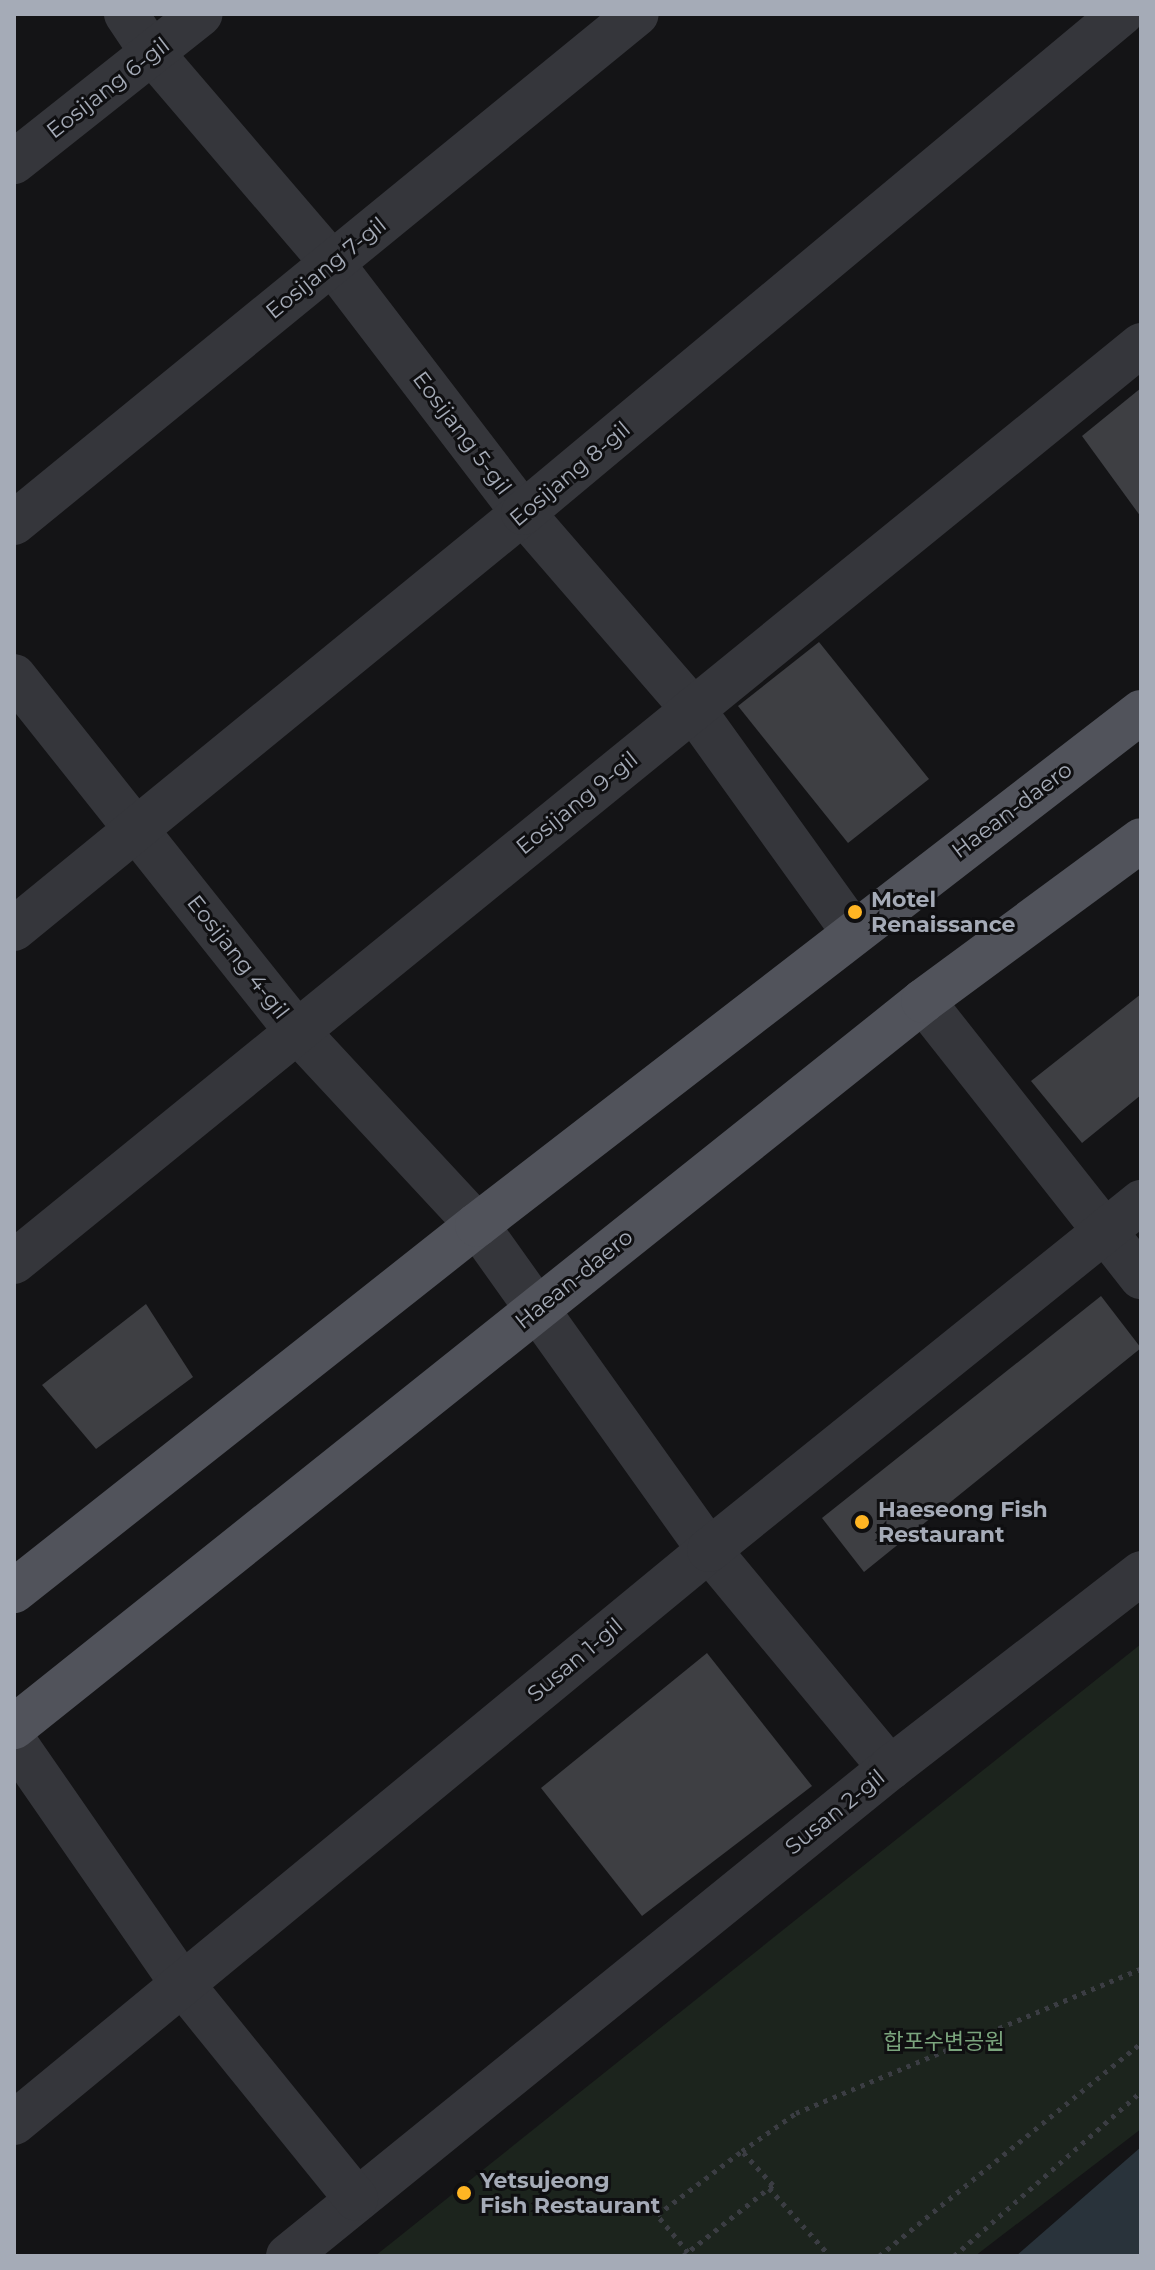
<!DOCTYPE html>
<meta charset="utf-8">
<style>
body{margin:0}
#map{position:relative;width:1155px;height:2270px;overflow:hidden;background:#141416;font-family:Montserrat,"Noto Sans KR",sans-serif}
div>[style]{position:absolute}
[style*='--x']{left:calc(var(--x)*1px);top:calc(var(--y)*1px);width:calc(var(--w)*1px);rotate:calc(var(--a)*1deg)}
.green>*{inset:0;background:#1c241d}
.water>*{inset:0;background:#29333b}
.building>*{inset:0;background:#3e3f43}
.path>*{height:5px;margin-top:-2.5px;transform-origin:0;background:repeating-linear-gradient(90deg,#3b3d43 0 4px,transparent 0 10px)}
.minor>*{height:44px;margin:-22px;padding:0 22px;transform-origin:22px;border-radius:22px;background:#35363b}
.major>*{height:44px;margin:-22px;padding:0 22px;transform-origin:22px;border-radius:22px;background:#51535b}
.dots>*{width:22px;height:22px;translate:-50% -50%;box-sizing:border-box;border:4px solid #0f0f11;border-radius:50%}
span{translate:-50% -50%;white-space:nowrap;text-align:center;line-height:1.15;-webkit-text-stroke:6px #0f0f11;paint-order:stroke}
.street-label{font-size:22px;color:#a5abb7}
.poi-label{font-size:22px;color:#a5abb7;font-weight:700}
.left{translate:0 -50%;text-align:left}
.park-label{font-size:22px;color:#7aa47d}
.frame{position:absolute;inset:0;border:16px solid #a5abb7;pointer-events:none}
</style>
<div id="map">
<div class="green">
<i style="clip-path:polygon(1141px 1644px,1141px 2129px,975px 2256px,375px 2256px)"></i>
</div>
<div class="water">
<i style="clip-path:polygon(1141px 2147px,1141px 2256px,1016px 2256px)"></i>
</div>
<div class="building">
<i style="clip-path:polygon(1141px 388px,1141px 517px,1082px 436px)"></i>
<i style="clip-path:polygon(819px 642px,929px 779px,848px 843px,738px 706px)"></i>
<i style="clip-path:polygon(1141px 994px,1141px 1095px,1082px 1143px,1031px 1081px)"></i>
<i style="clip-path:polygon(1101px 1296px,1141px 1348px,864px 1572px,822px 1518px)"></i>
<i style="clip-path:polygon(146px 1304px,193px 1377px,96px 1449px,42px 1385px)"></i>
<i style="clip-path:polygon(707px 1653px,812px 1786px,642px 1916px,541px 1788px)"></i>
</div>
<div class="path">
<i style="--x:769;--y:2188;--w:91;--a:48.1"></i>
<i style="--x:688;--y:2252;--w:48;--a:-130"></i>
<i style="--x:657;--y:2215;--w:106;--a:-37"></i>
<i style="--x:683;--y:2256;--w:115;--a:-38.3"></i>
<i style="--x:773;--y:2185;--w:46;--a:-132.4"></i>
<i style="--x:742;--y:2151;--w:66;--a:-35.1"></i>
<i style="--x:796;--y:2113;--w:374;--a:-22.7"></i>
<i style="--x:879;--y:2256;--w:338;--a:-39.1"></i>
<i style="--x:954;--y:2256;--w:249;--a:-41.3"></i>
</div>
<div class="minor">
<i style="--x:126;--y:14;--w:47;--a:56.3"></i>
<i style="--x:152;--y:53;--w:277;--a:49.4"></i>
<i style="--x:332;--y:263;--w:315;--a:52.6"></i>
<i style="--x:523;--y:513;--w:259;--a:49.1"></i>
<i style="--x:693;--y:709;--w:274;--a:54.3"></i>
<i style="--x:14;--y:162;--w:238;--a:-38.4"></i>
<i style="--x:14;--y:523;--w:804;--a:-39.25"></i>
<i style="--x:14;--y:676;--w:453;--a:51.5"></i>
<i style="--x:296;--y:1030;--w:266;--a:47.1"></i>
<i style="--x:477;--y:1225;--w:399;--a:54.5"></i>
<i style="--x:709;--y:1550;--w:283;--a:50.3"></i>
<i style="--x:890;--y:1768;--w:775;--a:140.97"></i>
<i style="--x:14;--y:929;--w:657;--a:-39.26"></i>
<i style="--x:523;--y:513;--w:779;--a:-39.84"></i>
<i style="--x:923;--y:1001;--w:352;--a:51.7"></i>
<i style="--x:14;--y:1262;--w:1453;--a:-39.13"></i>
<i style="--x:14;--y:1741;--w:297;--a:55.3"></i>
<i style="--x:183;--y:1985;--w:275;--a:51"></i>
<i style="--x:890;--y:1768;--w:318;--a:-37.8"></i>
<i style="--x:14;--y:2123;--w:901;--a:-39.5"></i>
<i style="--x:709;--y:1550;--w:555;--a:-38.85"></i>
</div>
<div class="major">
<i style="--x:14;--y:1591;--w:590;--a:-38.33"></i>
<i style="--x:477;--y:1225;--w:839;--a:-37.69"></i>
<i style="--x:14;--y:1727;--w:1163;--a:-38.61"></i>
<i style="--x:923;--y:1001;--w:271;--a:-36.4"></i>
</div>
<div class="dots">
<i style="left:855px;top:912px;background:#ffb523"></i>
<i style="left:862px;top:1522px;background:#ffb523"></i>
<i style="left:464px;top:2193px;background:#ffb523"></i>
</div>
<div class="street-label">
<span style="left:108px;top:88px;rotate:-38deg">Eosijang 6-gil</span>
<span style="left:326px;top:268px;rotate:-39deg">Eosijang 7-gil</span>
<span style="left:462px;top:433px;rotate:53deg">Eosijang 5-gil</span>
<span style="left:570px;top:474px;rotate:-40deg">Eosijang 8-gil</span>
<span style="left:577px;top:803px;rotate:-39deg">Eosijang 9-gil</span>
<span style="left:1012px;top:810px;rotate:-37deg">Haean-daero</span>
<span style="left:238px;top:957px;rotate:52deg">Eosijang 4-gil</span>
<span style="left:574px;top:1279px;rotate:-39deg">Haean-daero</span>
<span style="left:575px;top:1660px;rotate:-40deg">Susan 1-gil</span>
<span style="left:835px;top:1812px;rotate:-39deg">Susan 2-gil</span>
</div>
<div class="poi-label">
<span class="left" style="left:871px;top:912px">Motel<br>Renaissance</span>
<span class="left" style="left:878px;top:1522px">Haeseong Fish<br>Restaurant</span>
<span class="left" style="left:480px;top:2193px">Yetsujeong<br>Fish Restaurant</span>
</div>
<div class="park-label">
<span style="left:944px;top:2042px">합포수변공원</span>
</div>
<div class="frame"></div>
</div>
